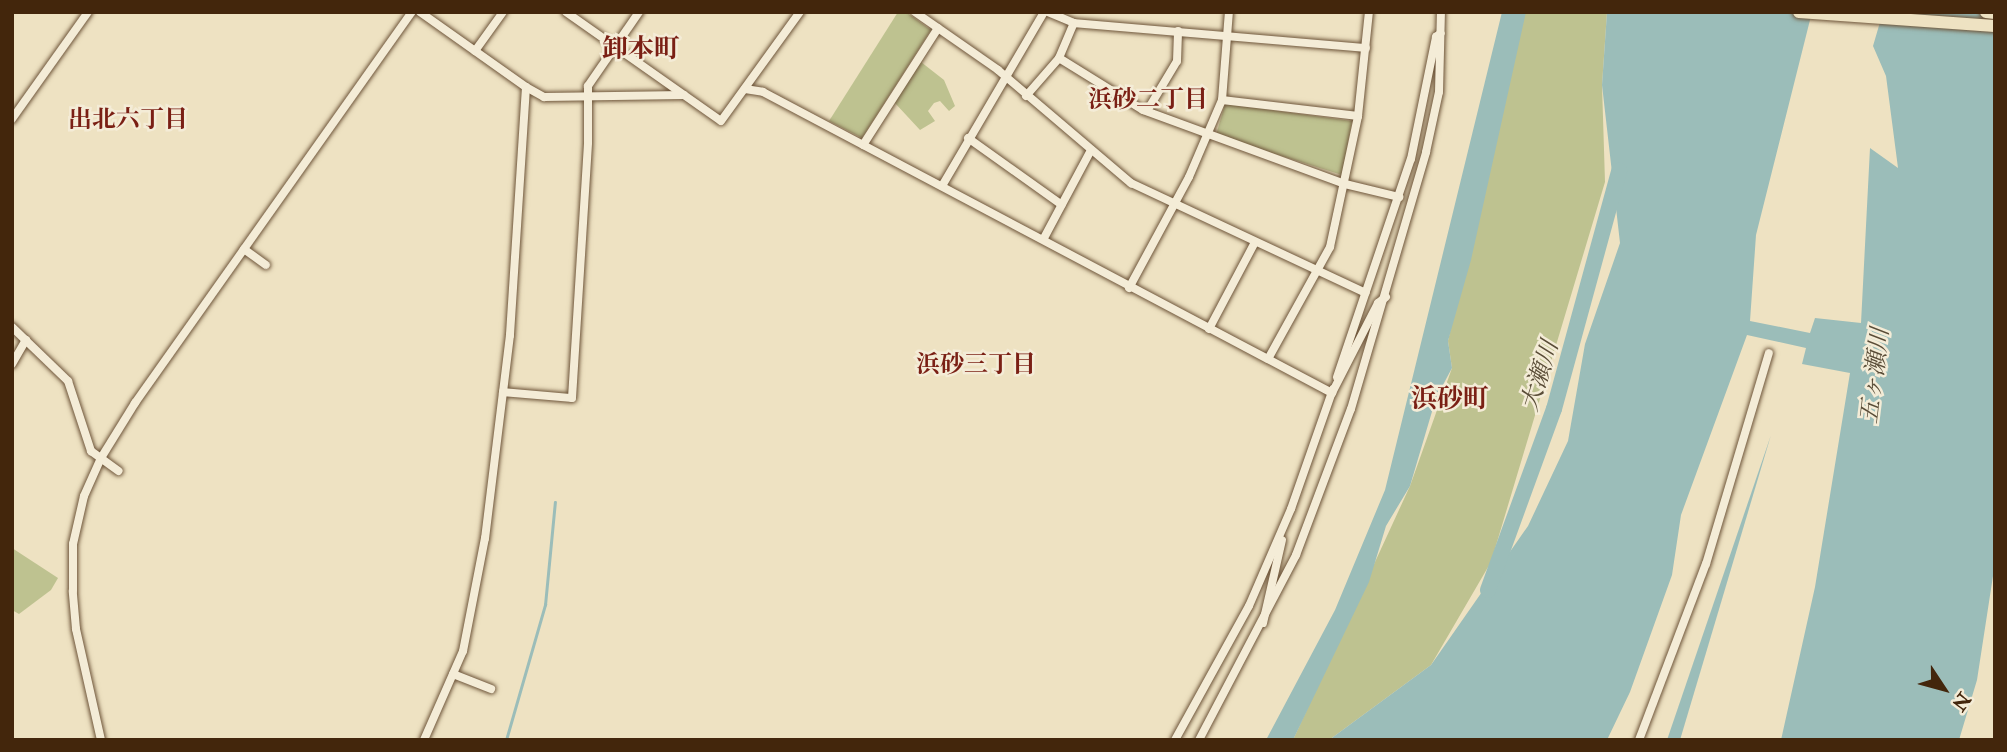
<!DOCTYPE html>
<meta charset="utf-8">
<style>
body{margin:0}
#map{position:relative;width:2007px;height:752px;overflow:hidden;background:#eee2c2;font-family:"IM FELL Double Pica","Noto Serif JP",serif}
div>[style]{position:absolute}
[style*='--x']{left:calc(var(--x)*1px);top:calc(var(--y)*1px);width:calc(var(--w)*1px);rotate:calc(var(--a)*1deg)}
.green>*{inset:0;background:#bec290}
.water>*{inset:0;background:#9bbdb9}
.stream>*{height:2.5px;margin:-1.25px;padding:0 1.25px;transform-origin:1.25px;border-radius:1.25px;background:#9bbdb9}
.river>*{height:16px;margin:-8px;padding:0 8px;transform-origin:8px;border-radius:8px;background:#9bbdb9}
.roads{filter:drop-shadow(0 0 2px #6e553a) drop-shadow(0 0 2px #6e553a)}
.minor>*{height:8px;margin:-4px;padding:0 4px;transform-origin:4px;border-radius:4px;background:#f4ecd7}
.highway>*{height:12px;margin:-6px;padding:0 6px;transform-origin:6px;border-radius:6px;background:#eee2c2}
span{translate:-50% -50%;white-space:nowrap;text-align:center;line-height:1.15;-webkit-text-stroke:5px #f4ecd7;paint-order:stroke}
.neighbourhood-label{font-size:24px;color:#7a1f14;font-weight:700}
.water-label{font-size:24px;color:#594c37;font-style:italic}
.quarter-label{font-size:26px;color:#7a1f14;font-weight:700}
.frame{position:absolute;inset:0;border:14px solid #43260c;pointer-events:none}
.north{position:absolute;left:1909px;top:654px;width:70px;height:70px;-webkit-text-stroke:5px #f4ecd7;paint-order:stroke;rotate:126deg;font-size:19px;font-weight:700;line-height:28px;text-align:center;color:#43260c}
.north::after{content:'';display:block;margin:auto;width:24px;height:32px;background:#43260c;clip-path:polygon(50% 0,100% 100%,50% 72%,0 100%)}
</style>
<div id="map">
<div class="green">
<i style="clip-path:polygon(898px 12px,906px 12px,931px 30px,862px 138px,829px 121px)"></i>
<i style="clip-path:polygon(1522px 12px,1607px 12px,1602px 85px,1605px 182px,1491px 562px,1431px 665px,1329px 740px,1293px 740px,1410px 486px,1452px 368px,1448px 341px)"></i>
<i style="clip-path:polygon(921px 62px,944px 80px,955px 106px,949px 111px,940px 101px,934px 103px,928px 111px,935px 121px,920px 130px,894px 102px)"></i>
<i style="clip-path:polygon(1225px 104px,1352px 121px,1342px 175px,1216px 135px)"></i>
<i style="clip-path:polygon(12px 548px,58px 578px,51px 590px,19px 614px,12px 610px)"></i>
</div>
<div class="water">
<i style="clip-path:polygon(1502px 12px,1526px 12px,1471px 260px,1448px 341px,1452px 368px,1436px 398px,1410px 486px,1386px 526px,1369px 582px,1293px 740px,1266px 740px,1335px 610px,1385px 490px)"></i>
<i style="clip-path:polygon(1607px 12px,1812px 12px,1756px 235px,1750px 321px,1810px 333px,1815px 318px,1861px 323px,1870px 148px,1898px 168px,1886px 76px,1873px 46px,1883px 12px,1995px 12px,1995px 563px,1977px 680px,1959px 740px,1781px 740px,1815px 587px,1850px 373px,1802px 364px,1806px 348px,1747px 335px,1681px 515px,1672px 575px,1630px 692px,1607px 740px,1329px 740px,1431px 665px,1528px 526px,1568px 441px,1585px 344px,1620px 243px,1602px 85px)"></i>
<i style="clip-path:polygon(1771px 435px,1680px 740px,1667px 740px)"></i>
</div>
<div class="stream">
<i style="--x:506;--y:740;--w:141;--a:-73.9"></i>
<i style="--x:545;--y:605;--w:103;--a:-84.5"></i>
</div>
<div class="river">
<i style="--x:1488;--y:590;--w:193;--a:-70"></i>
<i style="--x:1554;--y:409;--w:247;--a:-74.7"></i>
</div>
<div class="roads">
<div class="minor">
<i style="--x:420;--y:12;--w:130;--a:35.3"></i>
<i style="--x:526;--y:87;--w:249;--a:93.7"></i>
<i style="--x:510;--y:335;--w:205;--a:97"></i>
<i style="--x:485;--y:538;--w:115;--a:101"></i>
<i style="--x:463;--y:651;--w:97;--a:113.7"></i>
<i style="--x:566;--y:12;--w:189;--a:35.1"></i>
<i style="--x:721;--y:121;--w:135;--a:-54.1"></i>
<i style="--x:915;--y:12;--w:101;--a:34.9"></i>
<i style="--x:998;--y:70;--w:175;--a:40.4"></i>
<i style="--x:1131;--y:183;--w:259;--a:25.1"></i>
<i style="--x:1048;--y:12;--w:28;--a:23"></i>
<i style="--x:1074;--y:23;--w:293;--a:4.9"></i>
<i style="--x:475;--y:51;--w:48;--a:-54.3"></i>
<i style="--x:1059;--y:58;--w:99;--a:31.8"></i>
<i style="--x:1143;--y:110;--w:215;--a:20.1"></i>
<i style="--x:1345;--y:184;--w:56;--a:13.5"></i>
<i style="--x:526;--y:87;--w:21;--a:29"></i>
<i style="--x:544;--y:97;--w:140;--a:-0.8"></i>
<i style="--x:745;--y:89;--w:18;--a:9"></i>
<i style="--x:763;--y:92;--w:644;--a:27.88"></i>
<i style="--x:1332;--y:393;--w:101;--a:-62.9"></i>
<i style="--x:1378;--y:303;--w:10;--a:-37"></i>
<i style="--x:1026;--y:96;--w:50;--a:-49"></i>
<i style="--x:1059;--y:58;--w:38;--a:-67"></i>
<i style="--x:1222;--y:100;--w:137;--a:6.7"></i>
<i style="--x:1147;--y:111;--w:58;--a:-59"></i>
<i style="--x:1177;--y:61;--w:30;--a:-88"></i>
<i style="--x:12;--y:119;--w:131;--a:-54.6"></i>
<i style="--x:968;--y:138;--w:115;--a:35.5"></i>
<i style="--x:863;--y:145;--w:139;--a:-57.3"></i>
<i style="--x:942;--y:186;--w:202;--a:-59.6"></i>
<i style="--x:1044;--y:238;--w:100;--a:-61.9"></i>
<i style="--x:244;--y:249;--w:27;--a:36"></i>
<i style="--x:1129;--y:288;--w:126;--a:-61.6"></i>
<i style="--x:1189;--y:177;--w:84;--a:-66.8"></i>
<i style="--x:1222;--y:100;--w:88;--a:-85.5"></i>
<i style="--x:12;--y:327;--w:78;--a:44"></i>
<i style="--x:68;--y:381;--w:74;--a:71.8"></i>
<i style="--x:91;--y:451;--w:34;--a:36"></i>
<i style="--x:1209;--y:329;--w:98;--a:-62.1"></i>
<i style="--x:1268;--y:359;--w:128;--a:-61"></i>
<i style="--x:1330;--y:247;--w:134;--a:-77.9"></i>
<i style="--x:1358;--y:116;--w:105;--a:-84"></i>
<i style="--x:12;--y:364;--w:28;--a:-60"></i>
<i style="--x:1337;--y:377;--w:230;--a:-71.3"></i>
<i style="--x:1411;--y:159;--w:125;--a:-78.4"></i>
<i style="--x:1436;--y:37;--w:6;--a:-39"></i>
<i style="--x:503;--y:392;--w:69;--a:5"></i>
<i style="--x:572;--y:398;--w:256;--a:-86.4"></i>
<i style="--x:588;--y:142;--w:56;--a:-90"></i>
<i style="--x:588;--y:86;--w:90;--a:-55.4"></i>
<i style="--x:1263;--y:623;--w:85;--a:-77.1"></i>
<i style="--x:453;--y:674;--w:41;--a:21.5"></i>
<i style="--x:101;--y:740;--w:114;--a:-102.7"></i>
<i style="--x:76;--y:629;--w:38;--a:-95"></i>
<i style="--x:73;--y:591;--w:47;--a:-90"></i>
<i style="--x:73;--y:544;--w:49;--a:-77.1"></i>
<i style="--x:84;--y:496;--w:42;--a:-65.9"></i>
<i style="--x:101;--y:458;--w:65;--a:-58.3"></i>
<i style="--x:135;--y:403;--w:479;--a:-54.7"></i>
<i style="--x:1175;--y:740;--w:153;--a:-61.1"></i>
<i style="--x:1249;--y:606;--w:106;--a:-66.6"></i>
<i style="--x:1291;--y:509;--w:127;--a:-70.7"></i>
<i style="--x:1199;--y:740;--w:209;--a:-62.3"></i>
<i style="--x:1296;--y:555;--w:156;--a:-69.4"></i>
<i style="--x:1351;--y:409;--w:268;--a:-73.7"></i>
<i style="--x:1426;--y:152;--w:61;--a:-77.8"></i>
<i style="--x:1439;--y:92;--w:80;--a:-88.6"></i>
<i style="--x:1639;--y:740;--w:188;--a:-69.2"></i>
<i style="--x:1706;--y:564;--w:220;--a:-73.4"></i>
</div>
<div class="highway">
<i style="--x:1799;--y:12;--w:196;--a:4.1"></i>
<i style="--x:1986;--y:12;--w:9;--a:6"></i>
</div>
</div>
<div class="neighbourhood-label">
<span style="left:1148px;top:100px">浜砂二丁目</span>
<span style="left:128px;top:120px">出北六丁目</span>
<span style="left:976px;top:365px">浜砂三丁目</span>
</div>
<div class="water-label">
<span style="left:1540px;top:376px;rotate:-72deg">大瀬川</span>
<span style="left:1875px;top:376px;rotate:-83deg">五ヶ瀬川</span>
</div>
<div class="quarter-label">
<span style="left:641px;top:50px">卸本町</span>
<span style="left:1450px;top:400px">浜砂町</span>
</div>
<div class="frame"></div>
<div class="north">N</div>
</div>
